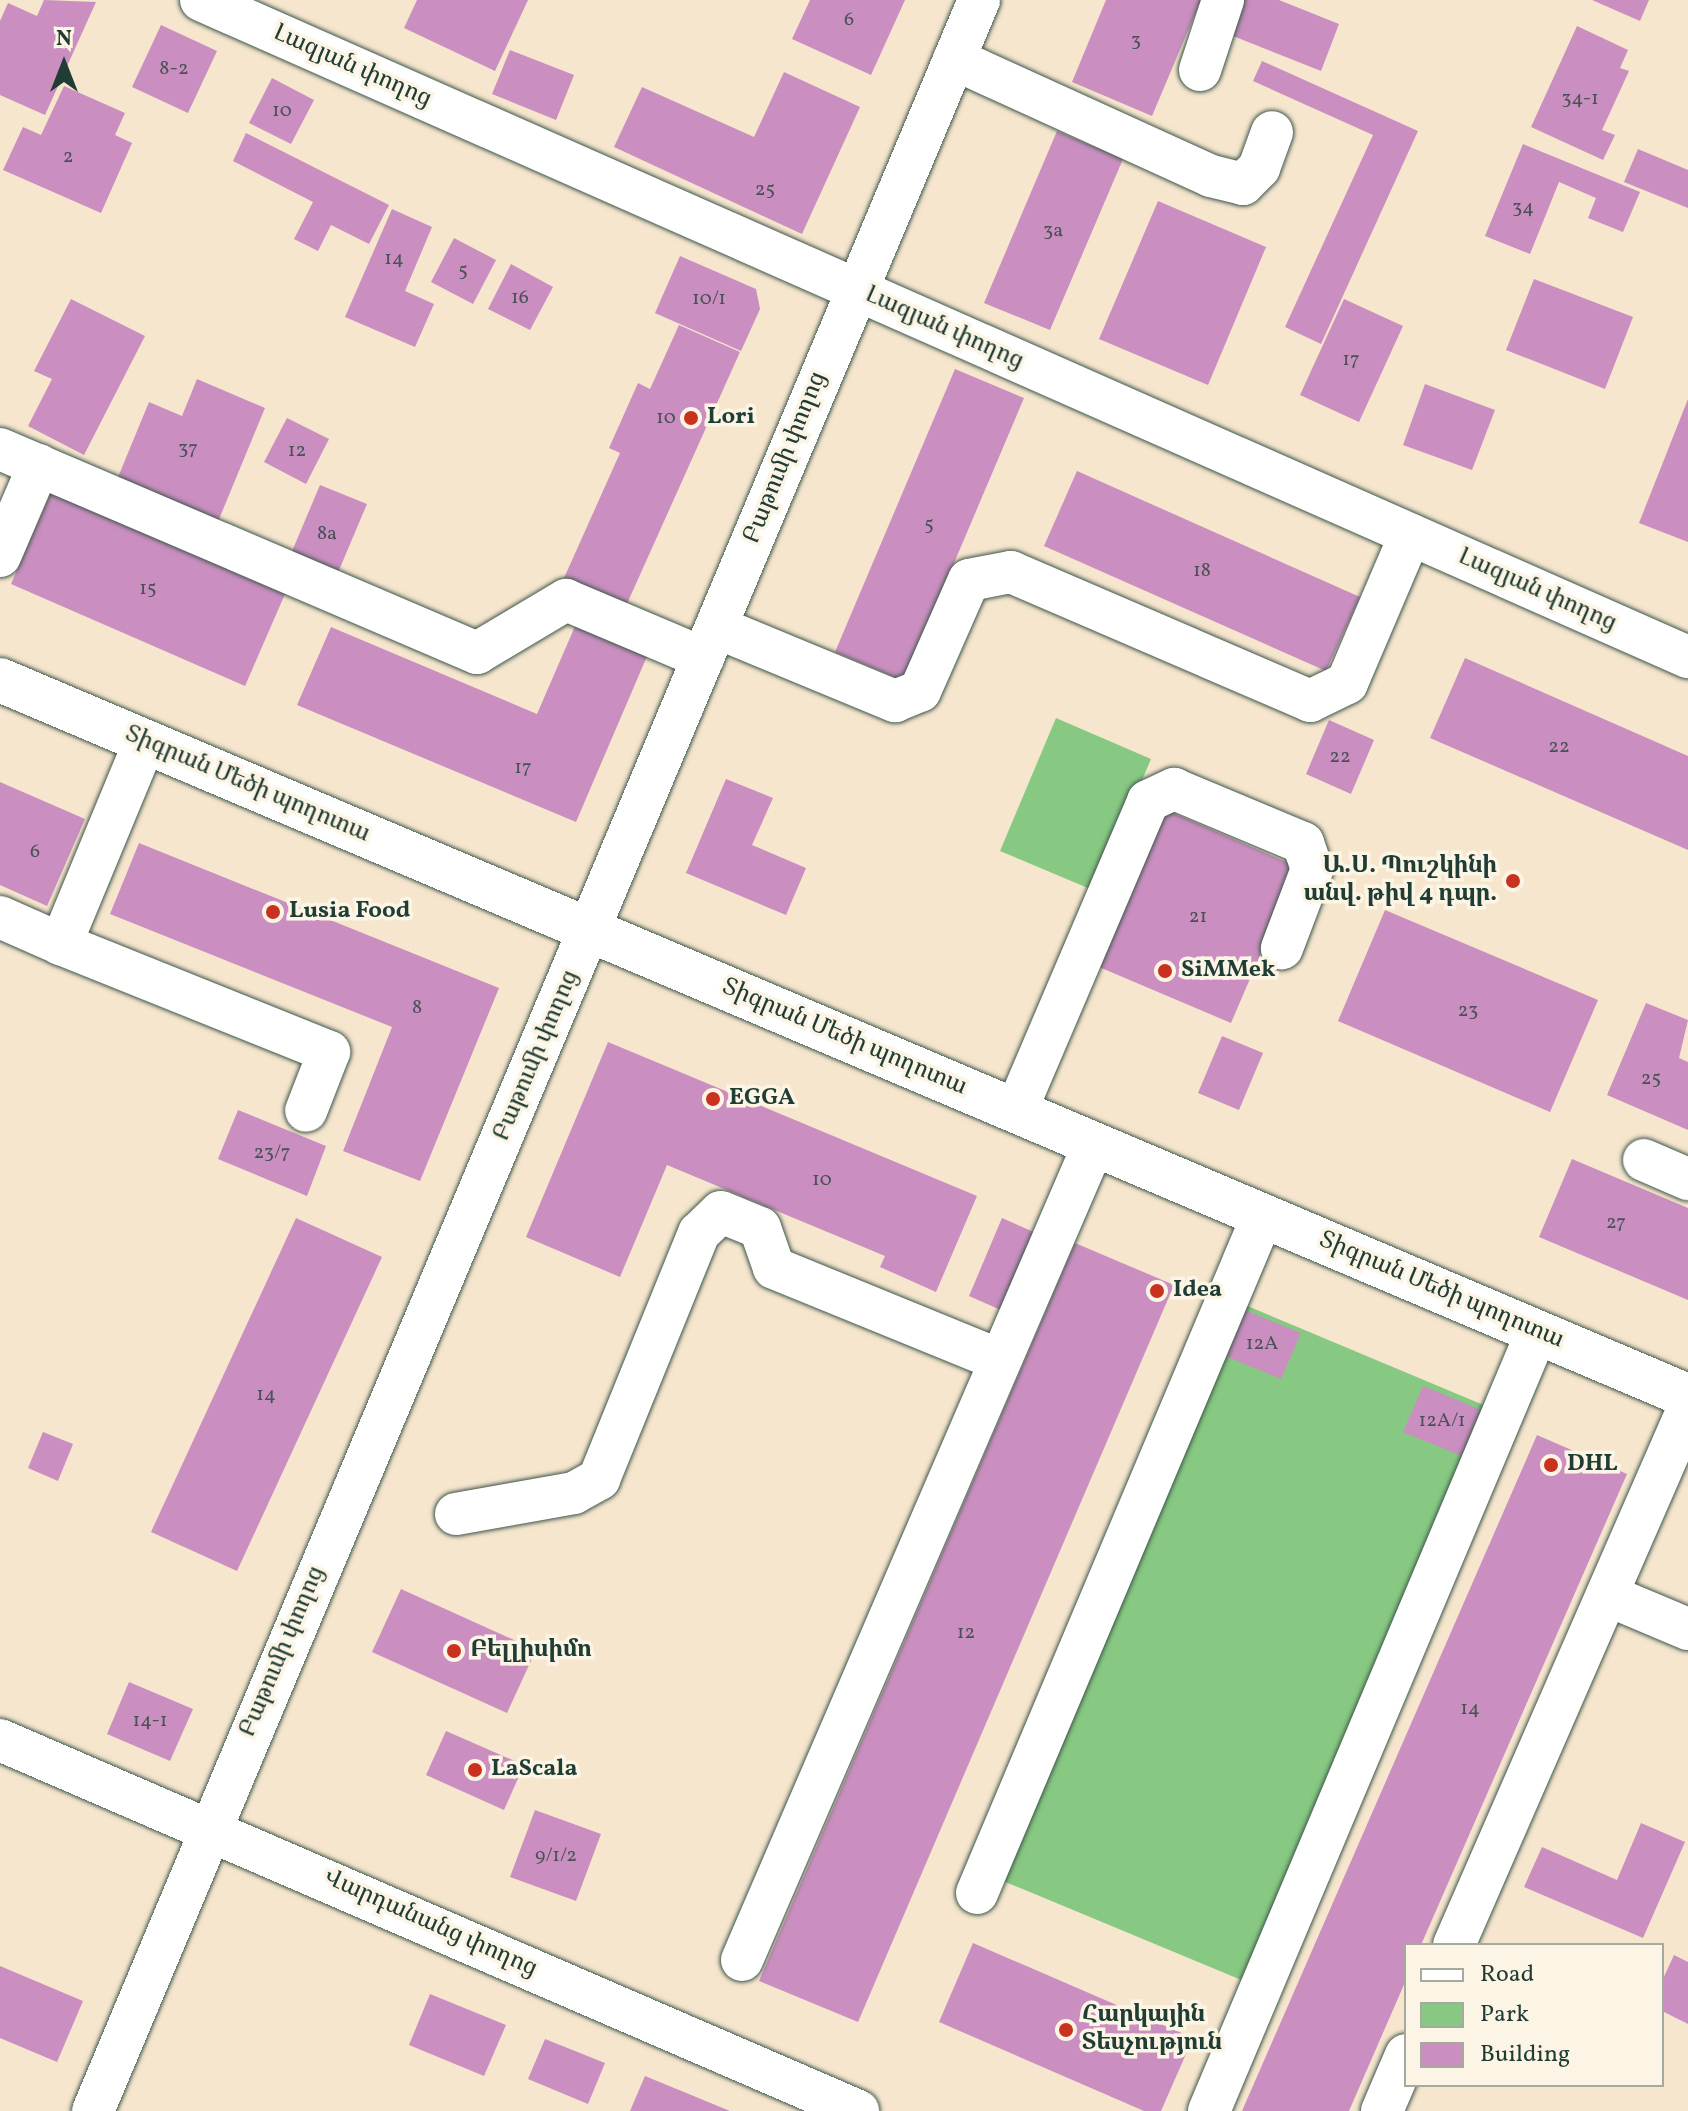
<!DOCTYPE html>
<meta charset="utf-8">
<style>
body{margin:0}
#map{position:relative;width:1688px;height:2111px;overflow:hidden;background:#f6e6ce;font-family:Vollkorn,"Noto Serif Armenian",serif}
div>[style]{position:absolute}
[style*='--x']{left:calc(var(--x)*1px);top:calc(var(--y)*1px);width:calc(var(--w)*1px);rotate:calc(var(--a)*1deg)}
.green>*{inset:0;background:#87c982}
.building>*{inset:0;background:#ca8fc0}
.roads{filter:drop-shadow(0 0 2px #3f564b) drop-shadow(0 0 2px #3f564b)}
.minor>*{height:42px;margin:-21px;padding:0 21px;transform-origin:21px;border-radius:21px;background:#fff}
.major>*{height:44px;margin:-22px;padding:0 22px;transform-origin:22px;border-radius:22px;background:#fff}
.dots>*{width:22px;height:22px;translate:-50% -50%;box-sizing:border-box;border:4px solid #fcf5e5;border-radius:50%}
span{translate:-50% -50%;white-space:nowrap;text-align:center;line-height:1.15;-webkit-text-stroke:7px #fcf5e5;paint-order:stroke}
.number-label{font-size:20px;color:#4a5257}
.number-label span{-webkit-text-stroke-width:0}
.street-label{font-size:24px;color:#1f3d34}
.poi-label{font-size:24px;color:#1f3d34;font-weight:700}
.left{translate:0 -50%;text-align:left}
.right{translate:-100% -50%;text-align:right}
.legend{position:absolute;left:1404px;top:1943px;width:260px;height:144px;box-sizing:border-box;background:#fcf5e5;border:2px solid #a4ab9e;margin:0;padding:10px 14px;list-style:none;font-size:24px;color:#1f3d34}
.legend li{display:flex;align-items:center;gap:16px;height:40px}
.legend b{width:40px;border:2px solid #a4ab9e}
.north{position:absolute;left:24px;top:24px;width:80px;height:80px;-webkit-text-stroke:6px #fcf5e5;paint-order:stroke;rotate:0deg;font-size:22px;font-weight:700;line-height:32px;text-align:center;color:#1f3d34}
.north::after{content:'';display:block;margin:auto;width:28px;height:36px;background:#1f3d34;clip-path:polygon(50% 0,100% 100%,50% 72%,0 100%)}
</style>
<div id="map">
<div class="green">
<i style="clip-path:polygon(1056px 718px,1151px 759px,1095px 891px,1000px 851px)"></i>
<i style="clip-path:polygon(1238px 1302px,1493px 1409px,1251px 1984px,996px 1878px)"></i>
</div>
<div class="building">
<i style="clip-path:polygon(44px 0,96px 2px,45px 115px,0 95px,0 21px,8px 3px,37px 16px)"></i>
<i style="clip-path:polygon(417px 0,528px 0,495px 71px,404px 28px)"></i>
<i style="clip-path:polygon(810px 0,905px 0,871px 75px,792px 39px)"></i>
<i style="clip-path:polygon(1106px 0,1201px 0,1152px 116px,1072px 82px)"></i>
<i style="clip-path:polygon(1241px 0,1279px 0,1339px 24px,1321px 71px,1228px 34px)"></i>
<i style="clip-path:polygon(1592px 0,1649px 0,1640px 21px)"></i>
<i style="clip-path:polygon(161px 25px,217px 51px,188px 113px,132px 87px)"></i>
<i style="clip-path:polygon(1577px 26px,1628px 50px,1620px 68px,1629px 71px,1602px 130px,1615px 135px,1603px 160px,1531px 127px)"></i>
<i style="clip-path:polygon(510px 50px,574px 75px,556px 120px,492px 94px)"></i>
<i style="clip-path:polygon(1262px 61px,1418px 131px,1321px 344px,1285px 327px,1373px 135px,1253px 81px)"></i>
<i style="clip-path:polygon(784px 72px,860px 107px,802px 234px,614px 147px,642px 87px,754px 137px)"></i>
<i style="clip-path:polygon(272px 78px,314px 100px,291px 144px,249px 123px)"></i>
<i style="clip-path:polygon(64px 86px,125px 113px,115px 135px,132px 143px,101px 213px,3px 170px,23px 127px,41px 135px)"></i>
<i style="clip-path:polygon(1057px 131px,1123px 159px,1050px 330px,984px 303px)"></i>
<i style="clip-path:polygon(246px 133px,389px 205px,369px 244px,331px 225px,318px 251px,294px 239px,313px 202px,233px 161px)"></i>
<i style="clip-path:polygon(1523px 144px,1640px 192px,1623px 232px,1588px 218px,1596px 198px,1559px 182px,1530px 254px,1485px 236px)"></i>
<i style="clip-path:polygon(1638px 149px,1688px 170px,1688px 208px,1624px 182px)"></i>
<i style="clip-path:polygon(1158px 201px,1266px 247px,1208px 385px,1099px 339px)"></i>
<i style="clip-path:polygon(392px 209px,432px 227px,405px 291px,434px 304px,415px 347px,345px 317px)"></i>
<i style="clip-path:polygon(454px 238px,496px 260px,473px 304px,431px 282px)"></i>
<i style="clip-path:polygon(680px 256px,756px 289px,760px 309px,741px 351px,655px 313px)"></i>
<i style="clip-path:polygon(511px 264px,553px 287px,530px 330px,488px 309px)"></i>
<i style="clip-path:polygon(1534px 279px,1633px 317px,1605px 389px,1506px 350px)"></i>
<i style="clip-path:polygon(71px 299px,145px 336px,84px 455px,28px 426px,52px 379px,34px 371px)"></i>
<i style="clip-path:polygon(1344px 299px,1403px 326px,1359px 422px,1300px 395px)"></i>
<i style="clip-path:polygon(679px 325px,740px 352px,626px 606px,564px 578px,620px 453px,609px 448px,638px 383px,650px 389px)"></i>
<i style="clip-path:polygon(955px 369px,1024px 398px,904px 681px,835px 652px)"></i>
<i style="clip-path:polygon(197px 379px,265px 408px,217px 524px,116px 482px,149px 402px,182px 416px)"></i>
<i style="clip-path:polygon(1425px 384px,1495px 410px,1472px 470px,1403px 445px)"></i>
<i style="clip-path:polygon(1688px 399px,1688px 542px,1639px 523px)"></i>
<i style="clip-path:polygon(287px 418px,329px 439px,306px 484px,264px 462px)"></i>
<i style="clip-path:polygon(1077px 471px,1360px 597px,1326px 671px,1044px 546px)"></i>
<i style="clip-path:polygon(320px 485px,367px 504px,334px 582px,287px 563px)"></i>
<i style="clip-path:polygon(51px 492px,285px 594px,245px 686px,11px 584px)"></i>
<i style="clip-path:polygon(576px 624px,648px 654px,576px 822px,297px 705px,331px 627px,537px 714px)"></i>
<i style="clip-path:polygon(1465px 658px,1688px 756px,1688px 850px,1430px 738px)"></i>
<i style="clip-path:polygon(1329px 720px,1374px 740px,1351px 794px,1306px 774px)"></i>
<i style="clip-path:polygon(726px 779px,773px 798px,752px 845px,806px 868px,786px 915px,686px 873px)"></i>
<i style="clip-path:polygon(0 782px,85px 819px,47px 906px,0 885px)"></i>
<i style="clip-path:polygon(1166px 810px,1298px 867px,1231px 1023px,1099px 967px)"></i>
<i style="clip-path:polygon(139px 843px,499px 988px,420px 1181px,343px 1151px,392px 1027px,110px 914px)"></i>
<i style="clip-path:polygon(1385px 910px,1598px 1000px,1550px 1112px,1338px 1021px)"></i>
<i style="clip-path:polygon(1646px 1003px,1688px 1020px,1679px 1058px,1688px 1062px,1688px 1130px,1607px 1095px)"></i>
<i style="clip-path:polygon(1222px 1036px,1263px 1053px,1239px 1110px,1198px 1093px)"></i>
<i style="clip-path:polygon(608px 1042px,977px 1196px,936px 1292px,880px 1267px,885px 1256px,667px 1165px,620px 1277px,526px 1237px)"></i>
<i style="clip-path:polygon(238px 1110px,326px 1146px,307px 1196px,218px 1159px)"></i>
<i style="clip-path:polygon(1572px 1159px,1688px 1208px,1688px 1300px,1539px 1237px)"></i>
<i style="clip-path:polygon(296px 1218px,382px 1257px,237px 1571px,151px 1532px)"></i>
<i style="clip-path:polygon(1002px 1218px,1036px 1233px,1003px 1311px,969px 1296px)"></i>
<i style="clip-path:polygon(1075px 1243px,1174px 1285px,858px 2022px,759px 1981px)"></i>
<i style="clip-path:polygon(1242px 1309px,1301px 1333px,1281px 1379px,1223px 1355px)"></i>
<i style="clip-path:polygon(1423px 1386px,1481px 1410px,1462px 1456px,1403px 1432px)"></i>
<i style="clip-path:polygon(43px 1432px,73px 1444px,58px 1481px,28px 1468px)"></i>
<i style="clip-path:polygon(1537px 1435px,1627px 1474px,1421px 1945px,1406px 1945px,1406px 1980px,1349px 2111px,1242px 2111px)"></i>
<i style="clip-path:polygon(401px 1589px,536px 1650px,507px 1713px,372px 1652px)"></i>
<i style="clip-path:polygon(129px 1682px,193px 1709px,170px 1761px,107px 1734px)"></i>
<i style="clip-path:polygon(446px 1731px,524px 1765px,504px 1810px,426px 1775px)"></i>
<i style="clip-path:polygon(535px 1810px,601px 1834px,576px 1901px,510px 1877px)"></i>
<i style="clip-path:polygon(1641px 1823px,1685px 1842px,1643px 1938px,1524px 1887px,1542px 1847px,1617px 1880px)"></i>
<i style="clip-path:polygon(973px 1943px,1193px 2038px,1161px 2111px,1144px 2111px,939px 2022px)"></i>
<i style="clip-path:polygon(1674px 1955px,1688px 1962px,1688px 2024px,1662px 2011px,1662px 1981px)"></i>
<i style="clip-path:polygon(0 1966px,83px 2001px,57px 2062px,0 2038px)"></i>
<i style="clip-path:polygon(430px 1994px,506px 2025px,484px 2076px,409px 2045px)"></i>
<i style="clip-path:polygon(545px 2039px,605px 2063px,588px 2104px,528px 2079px)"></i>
<i style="clip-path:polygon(645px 2076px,730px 2111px,630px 2111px)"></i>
</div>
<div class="roads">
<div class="minor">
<i style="--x:201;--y:0;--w:1626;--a:23.84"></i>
<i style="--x:954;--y:59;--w:282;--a:24.5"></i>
<i style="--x:1211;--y:176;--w:33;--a:14"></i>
<i style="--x:1243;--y:184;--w:23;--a:-45"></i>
<i style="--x:1259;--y:168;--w:38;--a:-70"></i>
<i style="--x:1200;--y:70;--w:74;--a:-71.8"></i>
<i style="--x:0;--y:449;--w:519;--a:23.16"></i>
<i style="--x:477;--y:653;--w:104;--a:-30.8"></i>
<i style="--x:566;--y:600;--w:149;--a:22.9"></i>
<i style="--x:0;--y:556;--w:99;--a:-66.8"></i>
<i style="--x:716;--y:627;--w:194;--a:22.5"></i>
<i style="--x:895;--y:701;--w:27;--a:-22"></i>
<i style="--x:920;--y:691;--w:121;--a:-66.2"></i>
<i style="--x:969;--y:580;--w:43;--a:-10.8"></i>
<i style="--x:1011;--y:572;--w:326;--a:23.3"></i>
<i style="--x:1310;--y:701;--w:41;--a:-25.9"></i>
<i style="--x:1347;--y:683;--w:161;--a:-66.9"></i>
<i style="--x:145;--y:741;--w:220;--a:112.5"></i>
<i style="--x:61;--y:944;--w:289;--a:21.9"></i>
<i style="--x:329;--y:1052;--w:63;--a:111.3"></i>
<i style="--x:0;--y:917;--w:67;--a:23.9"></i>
<i style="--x:1016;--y:1111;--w:337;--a:-66.9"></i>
<i style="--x:1148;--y:801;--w:29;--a:-25"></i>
<i style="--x:1174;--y:789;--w:140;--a:22.7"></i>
<i style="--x:1303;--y:843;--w:28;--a:71"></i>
<i style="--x:1312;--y:869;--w:85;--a:110.8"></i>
<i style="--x:1644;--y:1160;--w:48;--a:23.4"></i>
<i style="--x:456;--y:1514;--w:120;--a:-10.1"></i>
<i style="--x:574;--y:1493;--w:29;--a:-29"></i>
<i style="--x:599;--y:1479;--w:266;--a:-67.9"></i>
<i style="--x:699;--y:1233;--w:30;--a:-44"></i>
<i style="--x:721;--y:1212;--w:42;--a:22.3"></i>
<i style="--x:760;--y:1228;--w:42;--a:70.7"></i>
<i style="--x:774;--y:1268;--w:244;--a:22.2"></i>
<i style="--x:1607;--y:1595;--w:88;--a:22.8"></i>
<i style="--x:0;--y:1740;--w:935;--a:23.38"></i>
<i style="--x:977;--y:1893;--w:736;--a:-67.13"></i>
<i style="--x:1454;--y:1945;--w:585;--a:-66.42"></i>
<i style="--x:742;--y:1960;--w:889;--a:-66.67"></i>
<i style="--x:93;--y:2111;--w:2289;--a:-67.23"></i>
<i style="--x:1209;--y:2111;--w:845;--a:-67.17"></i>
<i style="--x:1382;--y:2111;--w:61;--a:-66.8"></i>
</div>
<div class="major">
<i style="--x:0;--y:680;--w:1834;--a:22.99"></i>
</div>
</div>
<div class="dots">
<i style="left:691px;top:418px;background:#c8321e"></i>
<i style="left:1513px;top:881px;background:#c8321e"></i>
<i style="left:273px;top:912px;background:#c8321e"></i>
<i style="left:1165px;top:971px;background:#c8321e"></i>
<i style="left:713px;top:1099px;background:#c8321e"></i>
<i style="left:1157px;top:1291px;background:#c8321e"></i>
<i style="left:1551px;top:1465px;background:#c8321e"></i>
<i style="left:454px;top:1651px;background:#c8321e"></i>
<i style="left:475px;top:1770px;background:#c8321e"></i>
<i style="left:1066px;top:2030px;background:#c8321e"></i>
</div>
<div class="number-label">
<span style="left:849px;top:20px">6</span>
<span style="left:1136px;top:41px">3</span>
<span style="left:174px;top:69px">8-2</span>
<span style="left:1580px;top:99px">34-1</span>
<span style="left:282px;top:111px">10</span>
<span style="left:68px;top:157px">2</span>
<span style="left:765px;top:190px">25</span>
<span style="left:1523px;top:208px">34</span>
<span style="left:1053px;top:231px">3a</span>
<span style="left:394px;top:259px">14</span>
<span style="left:463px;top:271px">5</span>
<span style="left:520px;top:298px">16</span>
<span style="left:709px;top:299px">10/1</span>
<span style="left:1351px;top:360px">17</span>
<span style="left:666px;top:418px">10</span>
<span style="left:188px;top:449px">37</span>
<span style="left:297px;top:451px">12</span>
<span style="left:929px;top:525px">5</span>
<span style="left:327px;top:534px">8a</span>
<span style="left:1202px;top:571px">18</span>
<span style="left:148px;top:589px">15</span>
<span style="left:1559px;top:747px">22</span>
<span style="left:1340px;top:757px">22</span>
<span style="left:523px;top:768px">17</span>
<span style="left:35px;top:852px">6</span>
<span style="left:1198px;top:917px">21</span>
<span style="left:417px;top:1008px">8</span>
<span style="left:1468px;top:1011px">23</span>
<span style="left:1651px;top:1079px">25</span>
<span style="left:272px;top:1153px">23/7</span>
<span style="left:822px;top:1180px">10</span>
<span style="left:1616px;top:1223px">27</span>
<span style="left:1262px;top:1344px">12A</span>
<span style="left:266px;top:1395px">14</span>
<span style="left:1442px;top:1421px">12A/1</span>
<span style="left:966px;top:1633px">12</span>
<span style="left:1470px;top:1709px">14</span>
<span style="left:150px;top:1721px">14-1</span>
<span style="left:556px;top:1856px">9/1/2</span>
</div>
<div class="street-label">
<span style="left:352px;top:67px;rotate:24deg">Լազյան փողոց</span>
<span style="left:944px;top:329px;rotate:24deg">Լազյան փողոց</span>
<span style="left:786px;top:458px;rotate:-68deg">Բաթումի փողոց</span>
<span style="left:1537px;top:591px;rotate:24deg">Լազյան փողոց</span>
<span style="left:247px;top:785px;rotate:23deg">Տիգրան Մեծի պողոտա</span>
<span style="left:844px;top:1038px;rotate:23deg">Տիգրան Մեծի պողոտա</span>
<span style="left:537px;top:1056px;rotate:-67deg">Բաթումի փողոց</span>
<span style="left:1441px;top:1291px;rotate:23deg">Տիգրան Մեծի պողոտա</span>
<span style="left:283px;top:1652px;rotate:-67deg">Բաթումի փողոց</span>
<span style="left:430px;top:1924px;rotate:24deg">Վարդանանց փողոց</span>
</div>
<div class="poi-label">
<span class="left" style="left:707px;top:418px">Lori</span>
<span class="right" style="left:1497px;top:881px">Ա.Ս. Պուշկինի<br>անվ. թիվ 4 դպր.</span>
<span class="left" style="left:289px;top:912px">Lusia Food</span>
<span class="left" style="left:1181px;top:971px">SiMMek</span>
<span class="left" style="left:729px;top:1099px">EGGA</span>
<span class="left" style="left:1173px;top:1291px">Idea</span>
<span class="left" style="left:1567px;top:1465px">DHL</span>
<span class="left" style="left:470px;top:1651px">Բելլիսիմո</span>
<span class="left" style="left:491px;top:1770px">LaScala</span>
<span class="left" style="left:1082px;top:2030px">Հարկային<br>Տեսչություն</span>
</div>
<ul class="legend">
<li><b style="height:10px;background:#fff"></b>Road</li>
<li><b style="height:22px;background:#87c982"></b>Park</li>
<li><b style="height:22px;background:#ca8fc0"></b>Building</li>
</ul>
<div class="north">N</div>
</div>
